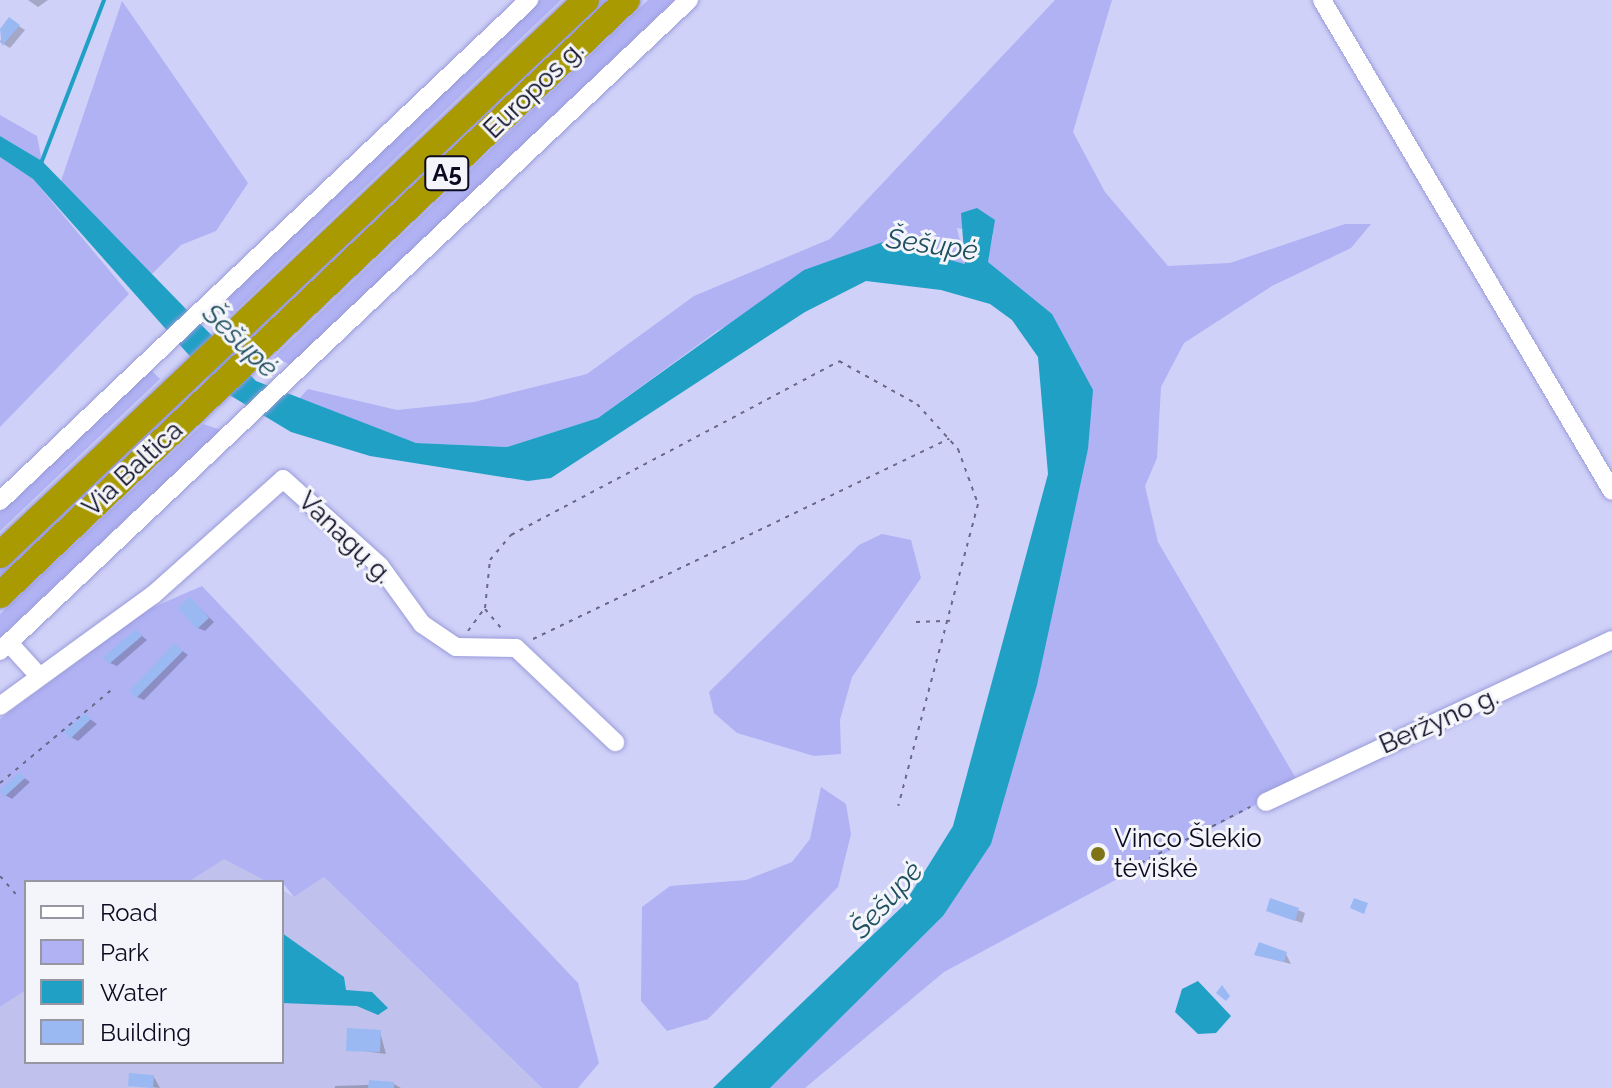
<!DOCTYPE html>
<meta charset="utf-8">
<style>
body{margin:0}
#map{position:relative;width:1612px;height:1088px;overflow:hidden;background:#cfd1f8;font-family:Raleway,sans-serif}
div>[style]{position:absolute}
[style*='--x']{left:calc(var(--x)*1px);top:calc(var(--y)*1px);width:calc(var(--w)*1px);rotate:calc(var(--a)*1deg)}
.built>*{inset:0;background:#c0c2ed}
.green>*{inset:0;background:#b0b2f4}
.water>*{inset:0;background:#21a0c5}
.shadow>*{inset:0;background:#0003}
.stream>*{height:4px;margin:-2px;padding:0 2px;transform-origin:2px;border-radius:2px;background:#21a0c5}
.building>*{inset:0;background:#9ab9f3}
.path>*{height:2px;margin-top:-1px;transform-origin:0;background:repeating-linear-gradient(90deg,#696988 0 4px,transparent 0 10px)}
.roads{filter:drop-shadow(0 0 2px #9a9bd9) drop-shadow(0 0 2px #9a9bd9)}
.minor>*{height:18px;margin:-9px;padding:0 9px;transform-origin:9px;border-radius:9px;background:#fff}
.highway>*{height:26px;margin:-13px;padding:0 13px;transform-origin:13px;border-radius:13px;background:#a89a00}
.dots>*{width:22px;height:22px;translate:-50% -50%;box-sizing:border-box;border:4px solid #f4f5fb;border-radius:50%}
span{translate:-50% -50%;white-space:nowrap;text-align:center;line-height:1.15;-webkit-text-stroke:6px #f4f5fb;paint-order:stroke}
.shield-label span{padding:2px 6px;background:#f4f5fb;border:2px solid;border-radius:6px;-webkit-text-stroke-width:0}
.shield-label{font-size:24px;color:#0c0a21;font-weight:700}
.street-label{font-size:26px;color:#0c0a21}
.poi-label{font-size:26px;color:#0c0a21}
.left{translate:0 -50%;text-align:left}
.water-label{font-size:28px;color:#1f4f5f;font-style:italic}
.legend{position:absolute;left:24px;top:880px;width:260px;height:184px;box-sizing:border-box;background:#f4f5fb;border:2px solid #9797a4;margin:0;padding:10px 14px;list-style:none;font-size:24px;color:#0c0a21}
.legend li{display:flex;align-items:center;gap:16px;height:40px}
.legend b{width:40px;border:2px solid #9797a4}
</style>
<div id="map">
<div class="built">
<i style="clip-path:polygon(223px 858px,267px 882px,188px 882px)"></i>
<i style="clip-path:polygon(324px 877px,542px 1088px,0 1088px,0 1007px,26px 990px,26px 1062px,282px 1062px,282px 890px,294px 897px)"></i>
</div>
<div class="green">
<i style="clip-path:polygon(540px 0,561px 0,231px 315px,223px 303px)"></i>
<i style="clip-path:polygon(598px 0,612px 0,256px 340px,249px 333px)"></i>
<i style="clip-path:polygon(648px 0,674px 0,292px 365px,273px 358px)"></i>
<i style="clip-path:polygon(1055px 0,1112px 0,1073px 132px,1105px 192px,1168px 266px,1230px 263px,1345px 224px,1371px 224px,1351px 248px,1272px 286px,1184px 343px,1161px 387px,1157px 458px,1145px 486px,1158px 542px,1298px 782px,944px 972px,805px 1088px,770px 1088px,943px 916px,1088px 449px,987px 262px,993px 235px,957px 228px,965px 264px,883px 242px,717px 331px,598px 418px,507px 447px,416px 443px,298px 400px,308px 389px,397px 410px,474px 402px,587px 374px,694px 296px,830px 239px)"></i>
<i style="clip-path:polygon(122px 1px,248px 183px,216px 231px,181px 245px,151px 275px,61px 181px)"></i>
<i style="clip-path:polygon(0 115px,37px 136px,42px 161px,0 136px)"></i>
<i style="clip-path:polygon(0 157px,33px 179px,129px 294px,0 427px)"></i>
<i style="clip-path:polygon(151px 370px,160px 379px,0 531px,0 511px)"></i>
<i style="clip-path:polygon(178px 400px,184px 406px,0 580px,0 568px)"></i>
<i style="clip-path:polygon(203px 424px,221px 430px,0 637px,0 614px)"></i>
<i style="clip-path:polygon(882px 534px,911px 540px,921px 578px,852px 677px,840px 720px,841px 754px,814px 756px,737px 733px,714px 713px,709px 692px,859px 545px)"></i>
<i style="clip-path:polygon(202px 586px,578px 983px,599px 1063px,578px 1088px,542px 1088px,324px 877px,294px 897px,282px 882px,267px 882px,224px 859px,188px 882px,26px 882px,26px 990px,0 1007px,0 719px,147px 610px)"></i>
<i style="clip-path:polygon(821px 787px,846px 804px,851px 834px,838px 887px,708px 1019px,667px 1031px,641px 1001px,642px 907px,670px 886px,746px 880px,792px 862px,810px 839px)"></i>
</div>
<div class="water">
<i style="clip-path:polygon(0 136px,42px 161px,256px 381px,416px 443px,507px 447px,598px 418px,804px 270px,883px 242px,965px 264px,961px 213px,977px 208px,995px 220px,988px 262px,1052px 314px,1093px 390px,1088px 449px,1037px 685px,991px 844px,943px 916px,770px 1088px,713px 1088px,903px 906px,953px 826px,1048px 474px,1038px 357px,1012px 320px,990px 304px,941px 290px,866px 281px,805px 312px,551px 478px,528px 481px,370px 456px,291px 432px,218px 388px,33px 179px,0 157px)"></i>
<i style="clip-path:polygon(282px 933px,344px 977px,346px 990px,372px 992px,388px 1008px,378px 1015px,357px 1006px,282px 1003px)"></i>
<i style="clip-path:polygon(1198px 981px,1231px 1016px,1216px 1033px,1198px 1034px,1175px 1012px,1182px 989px)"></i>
</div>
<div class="shadow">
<i style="clip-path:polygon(28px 0,48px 0,38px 7px)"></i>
<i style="clip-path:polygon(9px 20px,25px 30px,10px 48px,0 42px)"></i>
<i style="clip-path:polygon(190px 599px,214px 622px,205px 631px,198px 628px)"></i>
<i style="clip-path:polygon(136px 631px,147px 640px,117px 666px,110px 663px)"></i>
<i style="clip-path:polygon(176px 646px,188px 655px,144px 700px,137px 697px)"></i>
<i style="clip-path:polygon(86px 716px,97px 724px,78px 741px,71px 737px)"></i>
<i style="clip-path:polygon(20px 775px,30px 782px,12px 799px,5px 795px)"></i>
<i style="clip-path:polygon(1268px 910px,1298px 910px,1305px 913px,1302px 923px)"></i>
<i style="clip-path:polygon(1286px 954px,1291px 964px,1256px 955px)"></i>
<i style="clip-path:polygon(380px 1032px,386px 1054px,348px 1049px)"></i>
<i style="clip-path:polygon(154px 1077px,160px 1088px,130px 1085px)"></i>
<i style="clip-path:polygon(394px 1084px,401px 1088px,335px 1088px,335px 1086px)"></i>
</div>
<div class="stream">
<i style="--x:40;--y:166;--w:178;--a:-68.9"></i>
</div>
<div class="building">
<i style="clip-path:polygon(9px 17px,20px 25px,2px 46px,0 29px)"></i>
<i style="clip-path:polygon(190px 597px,209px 618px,197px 629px,178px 608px)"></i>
<i style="clip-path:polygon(136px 629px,142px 636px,109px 664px,103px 657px)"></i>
<i style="clip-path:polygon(175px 643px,183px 651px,136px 698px,129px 691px)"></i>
<i style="clip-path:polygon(86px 713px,91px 719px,70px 739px,64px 732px)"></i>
<i style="clip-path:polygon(20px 772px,25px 778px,4px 797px,0 790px)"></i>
<i style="clip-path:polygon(1270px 898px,1299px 908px,1295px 921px,1266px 911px)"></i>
<i style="clip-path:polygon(1354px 898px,1368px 903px,1364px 914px,1350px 908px)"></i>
<i style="clip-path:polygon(1259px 942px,1287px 952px,1284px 962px,1254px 955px)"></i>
<i style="clip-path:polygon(1222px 985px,1230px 996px,1226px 1001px,1216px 993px)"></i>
<i style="clip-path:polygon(347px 1028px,381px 1030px,380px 1052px,346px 1051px)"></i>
<i style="clip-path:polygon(129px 1073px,154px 1075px,153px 1088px,128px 1086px)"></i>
<i style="clip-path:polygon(369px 1080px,394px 1082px,394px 1088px,368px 1088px)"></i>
</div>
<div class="path">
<i style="--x:485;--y:609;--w:30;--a:50"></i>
<i style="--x:916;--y:622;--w:35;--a:-2"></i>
<i style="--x:468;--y:631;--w:29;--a:-54"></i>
<i style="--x:485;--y:608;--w:48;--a:-84.1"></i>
<i style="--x:490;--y:560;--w:33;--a:-50"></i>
<i style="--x:511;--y:535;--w:371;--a:-27.9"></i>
<i style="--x:839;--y:361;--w:89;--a:28.9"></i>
<i style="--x:917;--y:404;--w:61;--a:47.7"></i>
<i style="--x:958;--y:449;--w:59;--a:70"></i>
<i style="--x:978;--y:504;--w:312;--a:104.8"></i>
<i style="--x:533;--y:639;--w:462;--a:-25.7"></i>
<i style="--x:0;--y:783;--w:150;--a:-39.9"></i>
<i style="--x:1123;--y:872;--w:143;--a:-27.1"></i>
<i style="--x:0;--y:876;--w:30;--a:49"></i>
</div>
<div class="roads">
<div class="minor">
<i style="--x:1322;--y:0;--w:570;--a:59.43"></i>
<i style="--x:0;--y:501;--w:729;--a:-43.44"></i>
<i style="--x:9;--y:643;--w:45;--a:47.7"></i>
<i style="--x:0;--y:651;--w:948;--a:-43.38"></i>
<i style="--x:0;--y:706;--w:189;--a:-36"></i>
<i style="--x:153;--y:595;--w:174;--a:-41.7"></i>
<i style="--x:283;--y:479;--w:130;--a:41.9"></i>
<i style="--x:380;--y:566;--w:72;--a:54.1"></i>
<i style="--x:422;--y:624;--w:41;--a:34.1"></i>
<i style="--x:456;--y:647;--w:60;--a:1"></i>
<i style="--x:516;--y:648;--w:137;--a:43.5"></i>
<i style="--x:1266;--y:802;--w:382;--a:-25.1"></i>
</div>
<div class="highway">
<i style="--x:0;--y:555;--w:807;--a:-43.44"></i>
<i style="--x:0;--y:595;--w:864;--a:-43.5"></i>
</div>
</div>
<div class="dots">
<i style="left:1098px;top:854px;background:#7e7416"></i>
</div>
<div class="shield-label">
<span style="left:447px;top:173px">A5</span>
</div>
<div class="street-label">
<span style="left:534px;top:90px;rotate:-44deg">Europos g.</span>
<span style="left:133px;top:469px;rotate:-43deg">Via Baltica</span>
<span style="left:345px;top:538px;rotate:44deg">Vanagų g.</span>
<span style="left:1439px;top:721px;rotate:-24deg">Beržyno g.</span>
</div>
<div class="poi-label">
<span class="left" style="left:1114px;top:854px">Vinco Šlekio<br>tėviškė</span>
</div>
<div class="water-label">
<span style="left:932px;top:245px;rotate:8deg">Šešupė</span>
<span style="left:240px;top:341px;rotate:44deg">Šešupė</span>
<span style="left:887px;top:900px;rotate:-48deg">Šešupė</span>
</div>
<ul class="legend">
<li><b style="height:10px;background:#fff"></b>Road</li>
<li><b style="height:22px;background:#b0b2f4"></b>Park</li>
<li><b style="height:22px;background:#21a0c5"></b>Water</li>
<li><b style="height:22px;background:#9ab9f3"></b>Building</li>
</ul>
</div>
